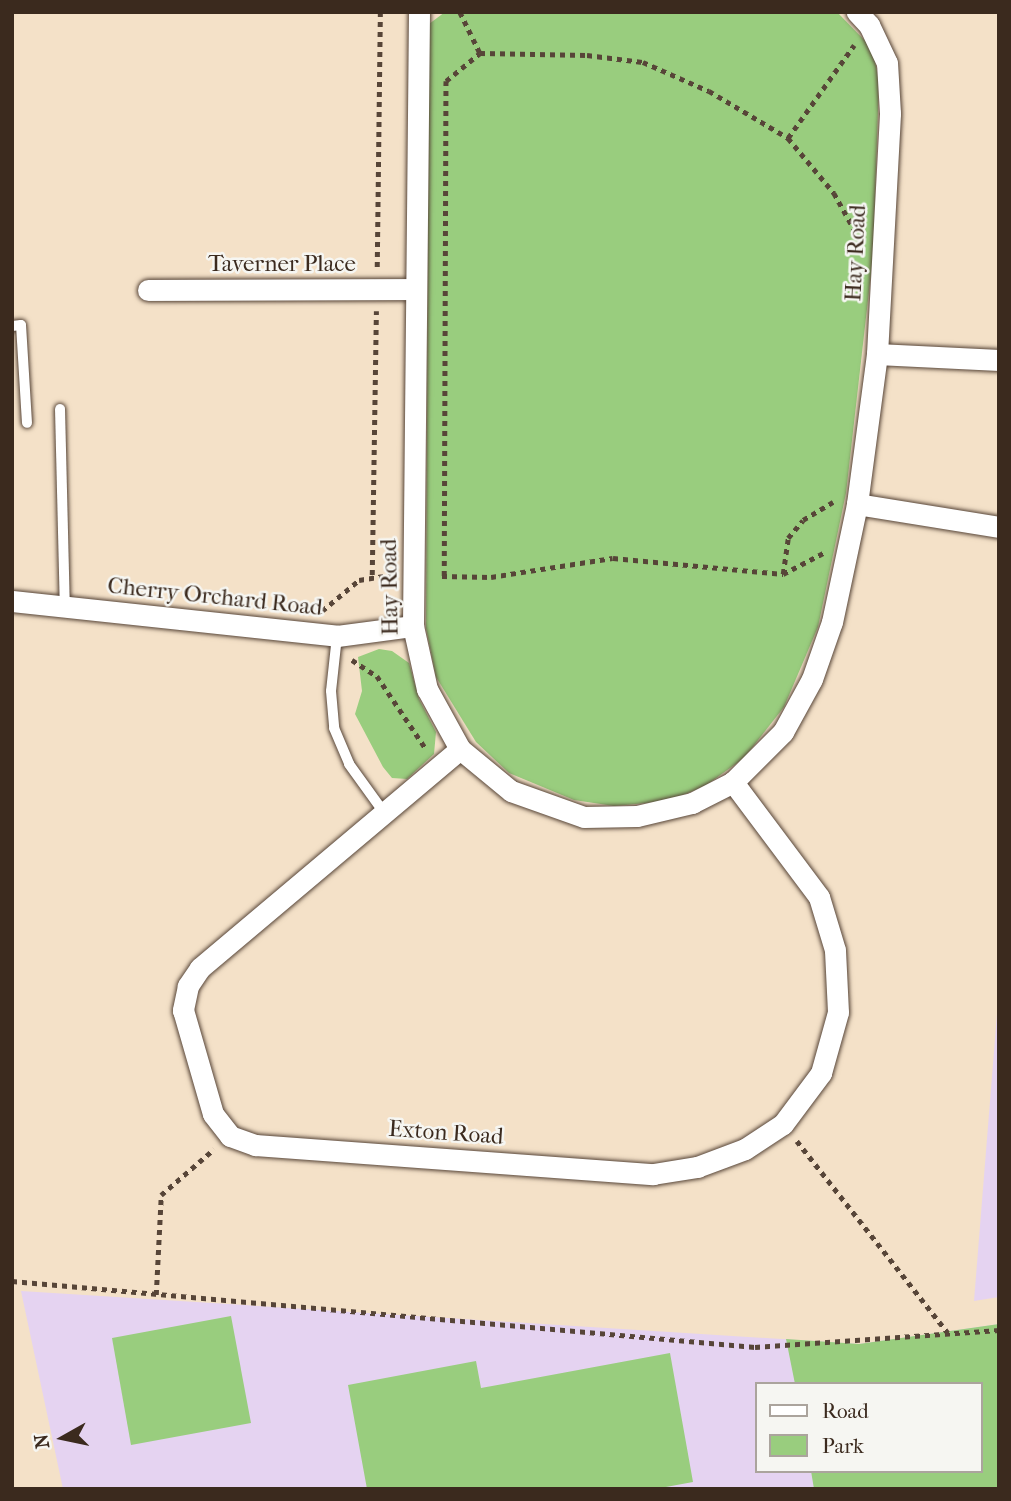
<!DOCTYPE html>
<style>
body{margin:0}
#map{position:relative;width:1011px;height:1501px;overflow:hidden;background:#f4e1c8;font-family:"IM FELL French Canon",serif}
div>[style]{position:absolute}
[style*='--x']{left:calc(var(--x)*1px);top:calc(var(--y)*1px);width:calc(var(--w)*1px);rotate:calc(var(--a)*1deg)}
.built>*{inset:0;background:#e5d3f1}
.green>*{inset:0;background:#99cd7e}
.path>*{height:4.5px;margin-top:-2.25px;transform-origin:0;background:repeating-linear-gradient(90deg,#574538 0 5px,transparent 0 10px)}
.roads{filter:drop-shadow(0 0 2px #574538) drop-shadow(0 0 2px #574538)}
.lane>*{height:10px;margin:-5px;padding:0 5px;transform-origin:5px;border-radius:5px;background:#fff}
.street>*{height:21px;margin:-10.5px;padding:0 10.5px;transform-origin:10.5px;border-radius:10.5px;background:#fff}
span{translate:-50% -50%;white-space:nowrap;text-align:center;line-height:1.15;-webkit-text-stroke:5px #f6f6f2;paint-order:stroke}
.street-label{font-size:23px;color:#3b2a1e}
.frame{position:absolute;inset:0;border:14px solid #3b2a1e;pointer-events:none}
.legend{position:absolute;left:755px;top:1382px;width:228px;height:91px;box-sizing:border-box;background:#f6f6f2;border:2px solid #aba49d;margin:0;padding:9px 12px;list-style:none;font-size:21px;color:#3b2a1e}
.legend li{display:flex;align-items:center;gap:14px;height:35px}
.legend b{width:35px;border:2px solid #aba49d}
.north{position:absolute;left:28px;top:1403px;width:70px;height:70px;-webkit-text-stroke:5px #f6f6f2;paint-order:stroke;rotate:261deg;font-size:19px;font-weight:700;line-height:28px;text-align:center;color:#3b2a1e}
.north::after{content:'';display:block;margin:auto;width:24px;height:32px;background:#3b2a1e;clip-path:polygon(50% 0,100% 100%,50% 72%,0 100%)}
</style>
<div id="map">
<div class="built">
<i style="clip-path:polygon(999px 989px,999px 1297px,974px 1301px)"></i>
<i style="clip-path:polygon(evenodd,21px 1291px,859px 1344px,999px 1324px,999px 1489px,63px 1489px,21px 1291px,757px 1384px,981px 1384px,981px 1471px,757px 1471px,757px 1384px)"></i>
</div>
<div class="green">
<i style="clip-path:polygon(445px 12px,837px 12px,872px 48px,879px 81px,873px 256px,846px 493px,818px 627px,784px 707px,744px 758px,705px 786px,668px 801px,614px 806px,574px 800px,509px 773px,476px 742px,436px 677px,426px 628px,429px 24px)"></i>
<i style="clip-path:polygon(379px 649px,392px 651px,409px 663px,419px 699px,436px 732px,434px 754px,407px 779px,392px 778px,383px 767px,355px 714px,362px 691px,358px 657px)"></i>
<i style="clip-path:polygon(231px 1316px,251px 1423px,131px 1445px,112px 1338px)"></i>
<i style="clip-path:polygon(999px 1324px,999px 1489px,814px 1489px,811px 1471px,981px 1471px,981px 1384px,795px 1384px,786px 1339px,859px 1344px)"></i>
<i style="clip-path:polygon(670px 1353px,693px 1482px,655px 1489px,367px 1489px,348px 1385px,476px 1361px,481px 1388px)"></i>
</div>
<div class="path">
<i style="--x:460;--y:12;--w:46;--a:64"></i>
<i style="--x:788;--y:138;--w:114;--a:-54.6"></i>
<i style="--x:377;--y:267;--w:255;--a:-89.3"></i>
<i style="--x:783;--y:574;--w:36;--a:-82"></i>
<i style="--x:788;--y:538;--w:23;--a:-50"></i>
<i style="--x:803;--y:520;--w:35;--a:-31"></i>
<i style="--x:372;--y:575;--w:264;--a:-89.1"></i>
<i style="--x:442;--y:576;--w:49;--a:1.2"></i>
<i style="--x:491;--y:577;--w:123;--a:-8.9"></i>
<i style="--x:613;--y:558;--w:171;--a:5.4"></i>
<i style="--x:783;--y:574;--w:47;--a:-27.6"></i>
<i style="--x:444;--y:576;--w:495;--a:-89.8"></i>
<i style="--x:446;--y:81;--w:44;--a:-39.5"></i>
<i style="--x:480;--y:53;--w:107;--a:1.1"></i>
<i style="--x:587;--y:55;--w:56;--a:7.1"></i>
<i style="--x:643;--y:62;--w:72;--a:23.7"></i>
<i style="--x:709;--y:91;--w:92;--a:30.7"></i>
<i style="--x:788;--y:138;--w:72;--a:50.1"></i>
<i style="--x:834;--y:193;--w:51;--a:60.9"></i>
<i style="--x:322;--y:611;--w:48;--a:-40"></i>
<i style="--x:359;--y:580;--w:33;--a:-9"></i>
<i style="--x:352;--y:660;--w:30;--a:33"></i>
<i style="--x:377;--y:676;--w:88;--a:56.1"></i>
<i style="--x:797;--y:1141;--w:244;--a:51.8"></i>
<i style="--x:12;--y:1281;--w:746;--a:5.08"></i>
<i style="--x:755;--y:1347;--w:245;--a:-4"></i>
<i style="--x:156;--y:1295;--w:100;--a:-87.1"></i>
<i style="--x:161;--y:1195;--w:70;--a:-41"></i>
</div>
<div class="roads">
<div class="lane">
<i style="--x:12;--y:326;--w:9;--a:-6"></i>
<i style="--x:21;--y:325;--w:98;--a:86.5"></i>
<i style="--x:60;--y:409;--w:198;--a:88.6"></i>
<i style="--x:337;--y:636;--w:55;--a:96.2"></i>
<i style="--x:331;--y:691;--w:37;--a:85"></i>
<i style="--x:334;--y:728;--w:39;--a:67"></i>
<i style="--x:349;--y:764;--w:62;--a:54.2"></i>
</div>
<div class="street">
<i style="--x:419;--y:12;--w:614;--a:90.56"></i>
<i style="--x:413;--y:626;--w:65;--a:77.5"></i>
<i style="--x:427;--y:689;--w:68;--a:61.2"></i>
<i style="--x:460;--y:749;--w:66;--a:39.5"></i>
<i style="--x:511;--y:791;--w:77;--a:19.6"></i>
<i style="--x:584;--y:817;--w:53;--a:-1.1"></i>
<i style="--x:637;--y:816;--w:57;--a:-13.3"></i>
<i style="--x:692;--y:803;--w:46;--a:-27.1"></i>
<i style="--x:733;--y:782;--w:71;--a:-45"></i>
<i style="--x:783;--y:732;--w:60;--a:-61.3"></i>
<i style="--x:812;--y:679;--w:60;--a:-70.7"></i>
<i style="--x:832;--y:622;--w:121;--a:-78"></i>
<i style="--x:857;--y:504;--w:151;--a:-82.4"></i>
<i style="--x:877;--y:354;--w:241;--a:-86.9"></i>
<i style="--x:890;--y:113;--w:50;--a:-93.4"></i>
<i style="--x:887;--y:63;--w:42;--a:-115.3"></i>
<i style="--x:869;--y:25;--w:18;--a:-133"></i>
<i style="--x:148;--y:290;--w:268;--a:-0.2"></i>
<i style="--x:877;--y:354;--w:122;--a:2.8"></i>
<i style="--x:857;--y:504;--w:144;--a:9.2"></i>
<i style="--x:12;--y:601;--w:327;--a:6.1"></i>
<i style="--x:337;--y:636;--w:77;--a:-7.5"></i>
<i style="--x:460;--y:749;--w:340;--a:139.9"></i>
<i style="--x:200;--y:968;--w:22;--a:124"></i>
<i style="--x:188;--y:986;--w:25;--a:102"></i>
<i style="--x:183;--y:1010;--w:108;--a:73.9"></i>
<i style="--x:213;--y:1114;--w:28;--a:52"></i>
<i style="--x:230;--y:1136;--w:27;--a:20"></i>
<i style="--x:255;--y:1145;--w:399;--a:4.2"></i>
<i style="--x:653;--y:1174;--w:45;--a:-9"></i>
<i style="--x:697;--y:1167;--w:51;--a:-20.6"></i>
<i style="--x:745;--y:1149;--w:45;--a:-33.3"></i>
<i style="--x:783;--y:1124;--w:64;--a:-53.3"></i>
<i style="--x:821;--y:1073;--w:63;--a:-74.4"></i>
<i style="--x:838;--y:1012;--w:62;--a:-92.8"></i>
<i style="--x:835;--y:950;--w:55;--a:-106.8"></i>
<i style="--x:819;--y:897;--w:144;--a:-126.8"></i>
</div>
</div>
<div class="street-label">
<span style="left:856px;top:253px;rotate:-87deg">Hay Road</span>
<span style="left:282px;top:264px">Taverner Place</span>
<span style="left:390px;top:587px;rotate:-91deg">Hay Road</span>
<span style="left:215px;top:597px;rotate:6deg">Cherry Orchard Road</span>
<span style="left:446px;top:1133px;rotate:4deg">Exton Road</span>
</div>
<div class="frame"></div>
<ul class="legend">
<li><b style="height:9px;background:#fff"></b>Road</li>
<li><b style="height:19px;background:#99cd7e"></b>Park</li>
</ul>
<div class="north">N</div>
</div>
